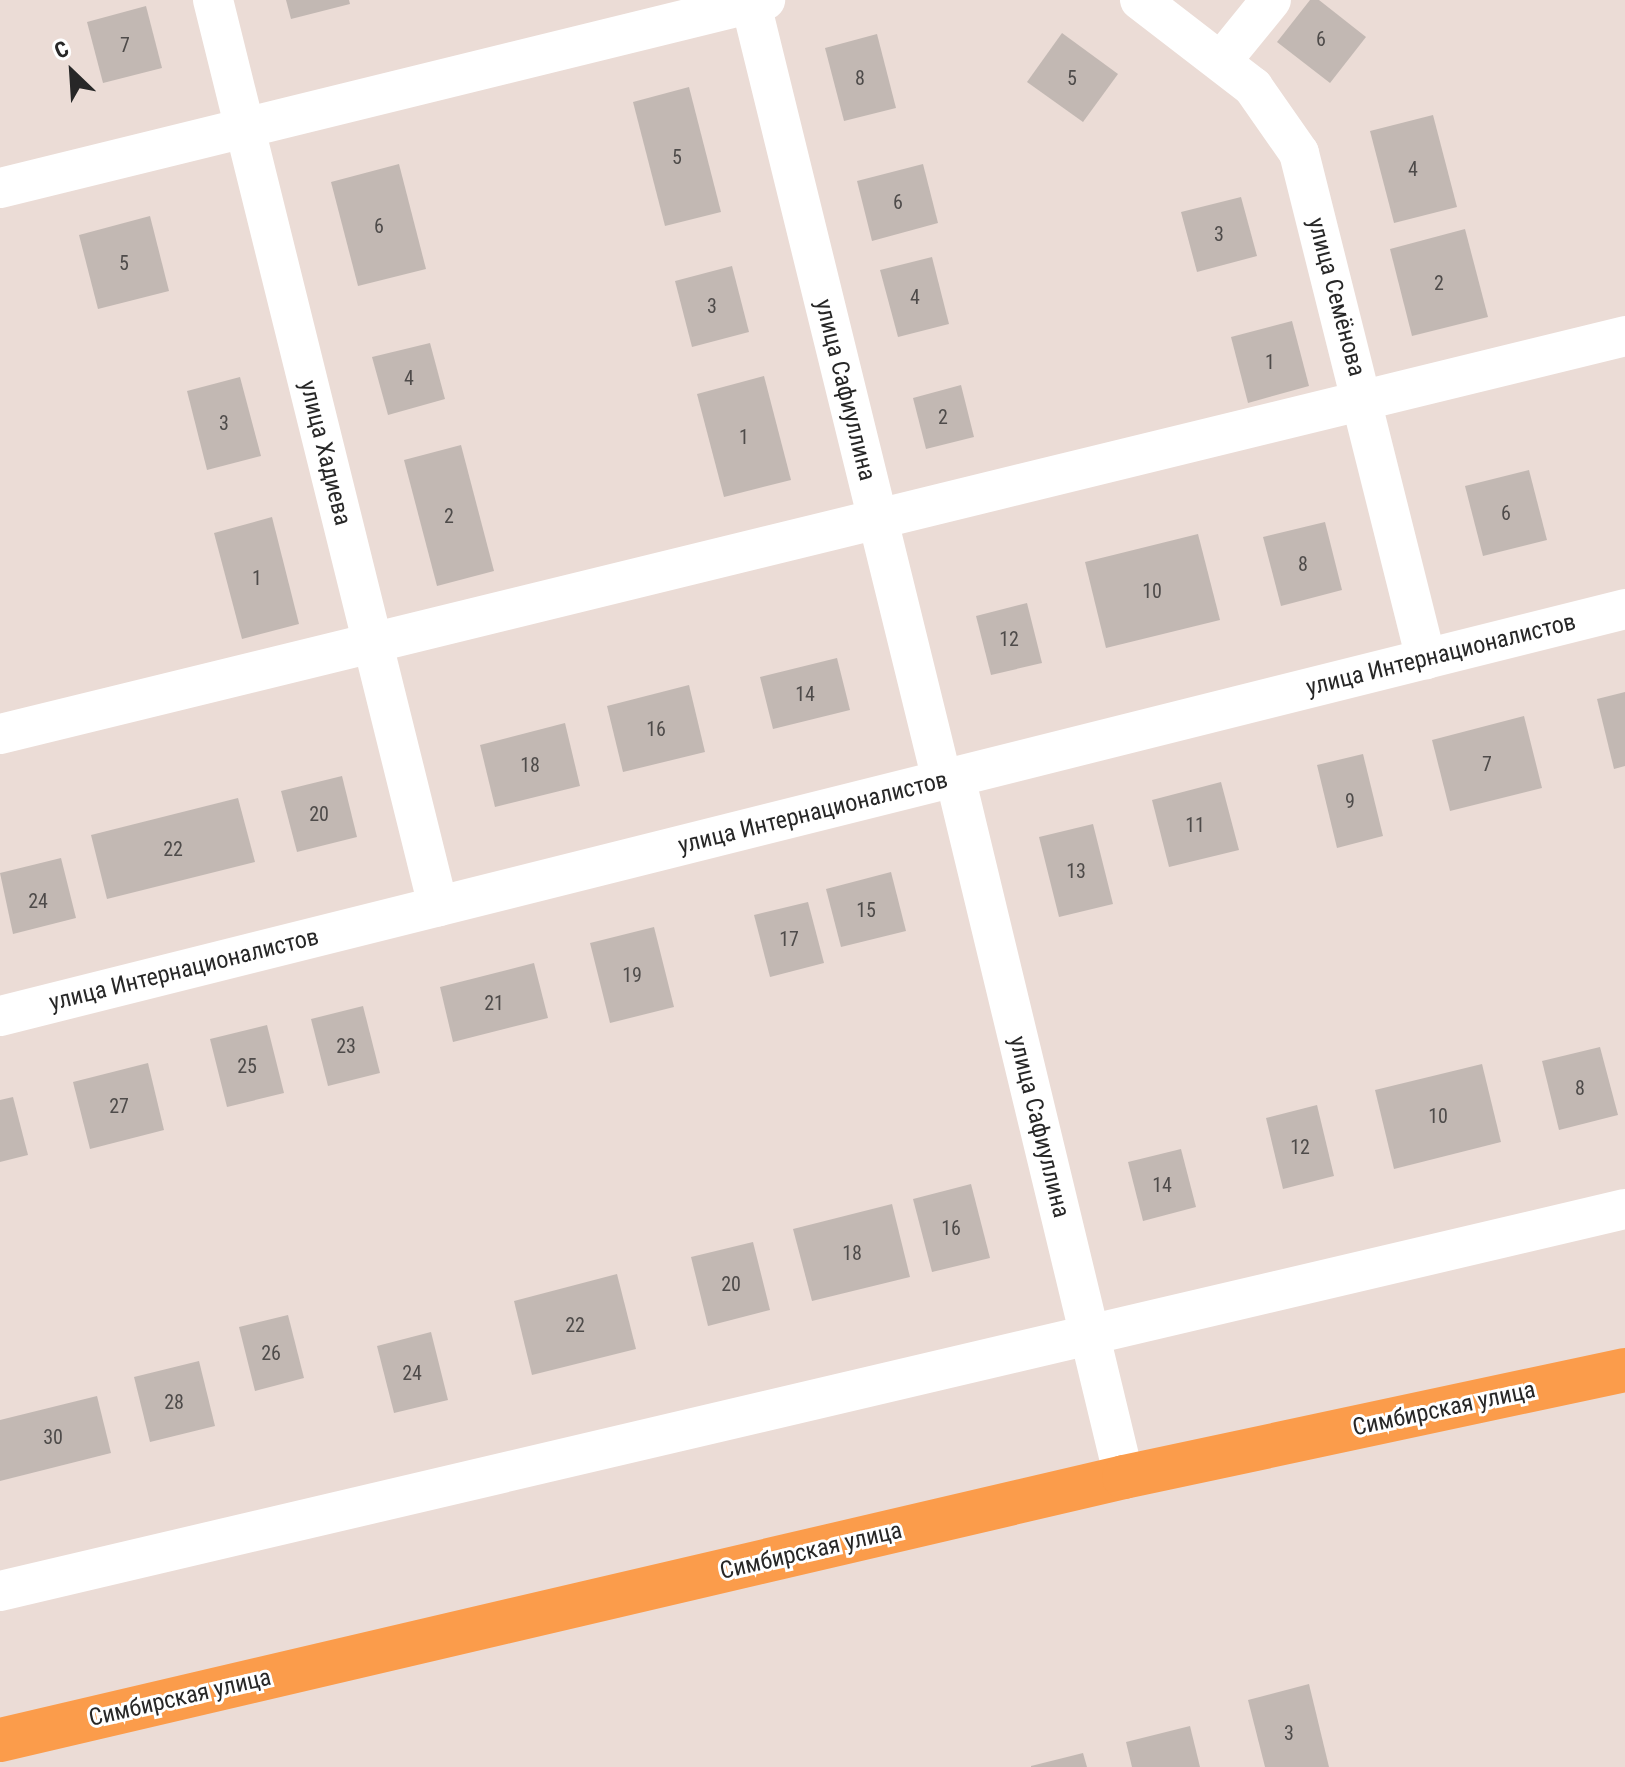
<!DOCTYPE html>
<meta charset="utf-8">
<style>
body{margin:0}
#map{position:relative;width:1625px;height:1767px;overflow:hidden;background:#ebdcd6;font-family:"Roboto Condensed",sans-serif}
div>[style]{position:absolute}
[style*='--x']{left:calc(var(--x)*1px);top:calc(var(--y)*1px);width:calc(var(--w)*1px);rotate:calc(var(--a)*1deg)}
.building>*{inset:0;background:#c2b8b3}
.minor>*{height:40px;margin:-20px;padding:0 20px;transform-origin:20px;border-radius:20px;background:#fff}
.major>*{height:44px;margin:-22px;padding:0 22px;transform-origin:22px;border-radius:22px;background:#fb9c4b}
span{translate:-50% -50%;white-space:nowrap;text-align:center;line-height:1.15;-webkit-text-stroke:6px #fff;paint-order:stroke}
.number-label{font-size:20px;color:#4e4b4a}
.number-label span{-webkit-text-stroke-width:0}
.street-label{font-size:24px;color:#272727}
.north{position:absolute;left:32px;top:32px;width:80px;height:80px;-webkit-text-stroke:6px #fff;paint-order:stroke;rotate:335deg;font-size:22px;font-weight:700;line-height:32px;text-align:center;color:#272727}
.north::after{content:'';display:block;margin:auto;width:28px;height:36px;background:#272727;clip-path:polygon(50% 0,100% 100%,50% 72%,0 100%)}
</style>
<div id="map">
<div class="building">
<i style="clip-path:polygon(286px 0,349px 0,350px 4px,291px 19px)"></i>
<i style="clip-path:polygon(1310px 0,1319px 0,1366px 37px,1330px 83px,1277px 42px)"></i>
<i style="clip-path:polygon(146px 6px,162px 68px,103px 83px,87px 22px)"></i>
<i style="clip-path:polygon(1062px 33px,1118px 74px,1083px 122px,1027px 82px)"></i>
<i style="clip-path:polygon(877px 34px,896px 108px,844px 121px,825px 48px)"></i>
<i style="clip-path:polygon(689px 87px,721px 212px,665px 226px,633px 102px)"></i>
<i style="clip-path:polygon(1433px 115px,1457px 207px,1394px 223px,1370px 131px)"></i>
<i style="clip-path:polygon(399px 164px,426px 269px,358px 286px,331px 182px)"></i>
<i style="clip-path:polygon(923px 164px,938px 223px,872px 241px,857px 181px)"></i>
<i style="clip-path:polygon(1241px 197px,1257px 256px,1197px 272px,1181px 212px)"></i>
<i style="clip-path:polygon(150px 216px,169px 291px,98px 309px,79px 235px)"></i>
<i style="clip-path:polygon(1465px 229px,1488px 317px,1412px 336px,1390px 249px)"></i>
<i style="clip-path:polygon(932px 257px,949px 324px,898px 337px,880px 270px)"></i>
<i style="clip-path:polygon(732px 266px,749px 332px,692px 347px,675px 281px)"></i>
<i style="clip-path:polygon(1292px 321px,1309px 386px,1248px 403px,1231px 337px)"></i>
<i style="clip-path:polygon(430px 343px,445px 399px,388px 415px,372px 357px)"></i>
<i style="clip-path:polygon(764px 376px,791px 480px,724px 497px,697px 394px)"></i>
<i style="clip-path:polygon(240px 377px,261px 456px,207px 470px,187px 391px)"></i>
<i style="clip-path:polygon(961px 385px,974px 437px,926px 449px,913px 398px)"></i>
<i style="clip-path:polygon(461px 445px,494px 571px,437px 586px,404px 460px)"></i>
<i style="clip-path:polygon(1529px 470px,1547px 540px,1483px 556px,1465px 486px)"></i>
<i style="clip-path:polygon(272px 517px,299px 624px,242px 639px,214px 533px)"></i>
<i style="clip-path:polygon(1325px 522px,1342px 590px,1281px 606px,1263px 537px)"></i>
<i style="clip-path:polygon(1198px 534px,1220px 620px,1106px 648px,1085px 562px)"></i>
<i style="clip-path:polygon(1027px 603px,1042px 663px,991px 675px,976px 616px)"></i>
<i style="clip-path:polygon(837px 658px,850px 710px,773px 729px,760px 677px)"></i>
<i style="clip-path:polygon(689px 685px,705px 752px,623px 772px,607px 706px)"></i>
<i style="clip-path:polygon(1625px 692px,1625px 766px,1614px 769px,1597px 699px)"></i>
<i style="clip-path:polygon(1524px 716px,1542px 788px,1450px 811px,1432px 740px)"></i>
<i style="clip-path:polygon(565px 723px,580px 786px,495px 807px,480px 745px)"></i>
<i style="clip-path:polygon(1363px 754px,1383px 836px,1337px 848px,1317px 765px)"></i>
<i style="clip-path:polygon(342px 776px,357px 837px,297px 852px,281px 791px)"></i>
<i style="clip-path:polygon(1221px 782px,1239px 850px,1169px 867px,1152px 800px)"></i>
<i style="clip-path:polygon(238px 798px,255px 862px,107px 899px,91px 835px)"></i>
<i style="clip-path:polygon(1093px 824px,1113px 904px,1059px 917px,1039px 837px)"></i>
<i style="clip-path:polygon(61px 858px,76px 918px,13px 934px,0 873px)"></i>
<i style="clip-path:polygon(891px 872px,906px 931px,841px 947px,826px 889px)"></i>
<i style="clip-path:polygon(808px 902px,824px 963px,770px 977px,754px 915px)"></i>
<i style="clip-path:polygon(654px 927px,674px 1007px,610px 1023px,590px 943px)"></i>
<i style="clip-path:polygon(534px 963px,548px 1018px,453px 1042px,440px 987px)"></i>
<i style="clip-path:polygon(363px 1006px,380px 1073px,328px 1086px,311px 1019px)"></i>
<i style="clip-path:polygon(267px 1025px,284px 1093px,227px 1107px,210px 1039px)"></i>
<i style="clip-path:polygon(1600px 1047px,1618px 1115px,1559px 1130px,1542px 1061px)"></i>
<i style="clip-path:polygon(148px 1063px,164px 1130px,90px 1149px,73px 1082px)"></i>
<i style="clip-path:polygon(1482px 1064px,1501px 1142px,1394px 1169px,1375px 1090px)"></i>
<i style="clip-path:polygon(13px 1097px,28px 1155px,0 1162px,0 1100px)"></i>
<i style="clip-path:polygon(1317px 1105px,1334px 1176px,1283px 1189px,1266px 1118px)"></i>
<i style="clip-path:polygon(1181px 1149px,1196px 1207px,1143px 1221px,1128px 1162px)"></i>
<i style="clip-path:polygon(971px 1184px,990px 1258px,932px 1272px,913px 1199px)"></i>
<i style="clip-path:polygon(892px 1204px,910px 1277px,812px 1301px,793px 1229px)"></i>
<i style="clip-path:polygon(753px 1242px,770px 1310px,708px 1326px,691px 1257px)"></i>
<i style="clip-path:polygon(617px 1274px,636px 1349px,532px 1375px,514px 1301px)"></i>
<i style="clip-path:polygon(288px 1315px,304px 1378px,255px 1391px,239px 1327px)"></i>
<i style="clip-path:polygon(431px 1332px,448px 1400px,394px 1413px,377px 1346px)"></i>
<i style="clip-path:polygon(199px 1361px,215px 1426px,150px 1442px,134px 1377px)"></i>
<i style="clip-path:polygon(97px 1396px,111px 1453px,0 1481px,0 1420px)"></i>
<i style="clip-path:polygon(1309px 1684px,1329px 1767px,1265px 1767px,1248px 1700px)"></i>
<i style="clip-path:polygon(1190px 1726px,1200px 1767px,1132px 1767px,1126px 1742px)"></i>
<i style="clip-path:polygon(1083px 1753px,1087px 1767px,1031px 1767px,1031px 1766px)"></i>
</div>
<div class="minor">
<i style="--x:213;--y:0;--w:934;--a:76.05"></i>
<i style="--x:750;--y:0;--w:803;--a:76.17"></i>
<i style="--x:1140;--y:0;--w:143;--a:37.6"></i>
<i style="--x:1253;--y:87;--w:80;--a:55.1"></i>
<i style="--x:1299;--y:153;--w:522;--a:75.91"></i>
<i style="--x:1223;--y:59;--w:76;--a:-50.9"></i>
<i style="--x:0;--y:188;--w:788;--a:-13.81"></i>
<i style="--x:0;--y:734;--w:1673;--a:-13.76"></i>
<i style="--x:955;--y:777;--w:720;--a:76.43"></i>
<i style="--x:0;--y:1016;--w:1675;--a:-14.06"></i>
<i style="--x:0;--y:1591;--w:1669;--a:-13.23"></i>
</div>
<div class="major">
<i style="--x:0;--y:1740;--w:1154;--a:-13.17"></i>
<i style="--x:1124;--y:1477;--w:512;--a:-12.06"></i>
</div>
<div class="number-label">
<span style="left:1321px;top:39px">6</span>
<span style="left:125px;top:45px">7</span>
<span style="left:860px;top:78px">8</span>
<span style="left:1072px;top:78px">5</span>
<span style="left:677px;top:157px">5</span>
<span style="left:1413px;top:169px">4</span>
<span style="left:898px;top:202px">6</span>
<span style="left:379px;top:226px">6</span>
<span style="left:1219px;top:234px">3</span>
<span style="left:124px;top:263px">5</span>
<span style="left:1439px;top:283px">2</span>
<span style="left:915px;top:297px">4</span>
<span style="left:712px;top:306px">3</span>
<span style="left:1270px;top:362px">1</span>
<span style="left:409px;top:378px">4</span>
<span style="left:943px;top:417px">2</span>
<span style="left:224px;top:423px">3</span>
<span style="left:744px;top:437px">1</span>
<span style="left:1506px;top:513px">6</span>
<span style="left:449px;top:516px">2</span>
<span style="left:1303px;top:564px">8</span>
<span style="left:257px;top:578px">1</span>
<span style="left:1152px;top:591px">10</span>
<span style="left:1009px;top:639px">12</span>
<span style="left:805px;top:694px">14</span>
<span style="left:656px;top:729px">16</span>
<span style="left:1487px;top:764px">7</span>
<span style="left:530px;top:765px">18</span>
<span style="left:1350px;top:801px">9</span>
<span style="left:319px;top:814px">20</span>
<span style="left:1195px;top:825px">11</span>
<span style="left:173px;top:849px">22</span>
<span style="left:1076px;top:871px">13</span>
<span style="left:38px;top:901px">24</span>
<span style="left:866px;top:910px">15</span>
<span style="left:789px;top:939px">17</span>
<span style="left:632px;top:975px">19</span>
<span style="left:494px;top:1003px">21</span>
<span style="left:346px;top:1046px">23</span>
<span style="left:247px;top:1066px">25</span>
<span style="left:1580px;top:1088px">8</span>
<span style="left:119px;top:1106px">27</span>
<span style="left:1438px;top:1116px">10</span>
<span style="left:1300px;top:1147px">12</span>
<span style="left:1162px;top:1185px">14</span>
<span style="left:951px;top:1228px">16</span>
<span style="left:852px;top:1253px">18</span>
<span style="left:731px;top:1284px">20</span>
<span style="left:575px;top:1325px">22</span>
<span style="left:271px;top:1353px">26</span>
<span style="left:412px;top:1373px">24</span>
<span style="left:174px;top:1402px">28</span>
<span style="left:53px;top:1437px">30</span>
<span style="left:1289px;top:1733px">3</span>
</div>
<div class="street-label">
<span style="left:1336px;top:297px;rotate:75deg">улица Семёнова</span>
<span style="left:845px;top:390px;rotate:76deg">улица Сафиуллина</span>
<span style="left:325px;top:453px;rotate:76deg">улица Хадиева</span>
<span style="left:1441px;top:655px;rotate:-14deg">улица Интернационалистов</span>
<span style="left:813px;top:813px;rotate:-14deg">улица Интернационалистов</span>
<span style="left:184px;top:970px;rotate:-14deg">улица Интернационалистов</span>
<span style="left:1039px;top:1127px;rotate:76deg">улица Сафиуллина</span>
<span style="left:1444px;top:1409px;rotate:-12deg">Симбирская улица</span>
<span style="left:811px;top:1551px;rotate:-13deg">Симбирская улица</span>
<span style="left:180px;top:1698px;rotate:-13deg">Симбирская улица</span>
</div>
<div class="north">С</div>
</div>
